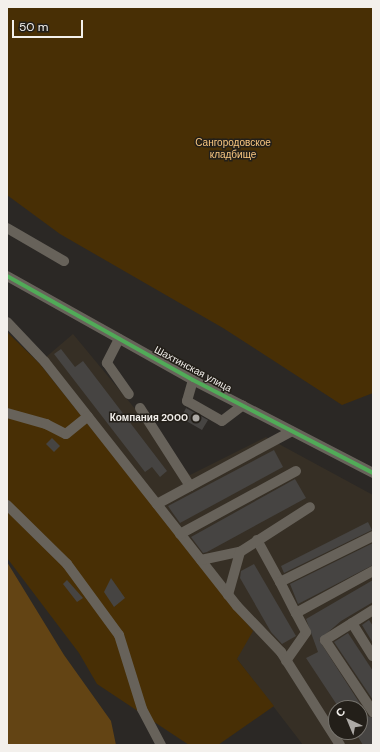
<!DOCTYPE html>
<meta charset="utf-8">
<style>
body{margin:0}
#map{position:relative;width:380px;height:752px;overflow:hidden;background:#2b2825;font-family:"DM Sans",sans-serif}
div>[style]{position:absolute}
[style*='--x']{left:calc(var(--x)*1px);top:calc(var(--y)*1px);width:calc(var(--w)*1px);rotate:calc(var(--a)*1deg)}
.built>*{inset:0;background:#362f25}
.green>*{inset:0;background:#482f05}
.water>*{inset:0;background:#634414}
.building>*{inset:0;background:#464442}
.minor>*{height:10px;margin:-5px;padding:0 5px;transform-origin:5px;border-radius:5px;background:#67625a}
.cycleway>*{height:4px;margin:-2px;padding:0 2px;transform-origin:2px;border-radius:2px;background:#51ab58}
.dots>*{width:11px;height:11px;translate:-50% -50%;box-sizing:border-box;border:2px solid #231f19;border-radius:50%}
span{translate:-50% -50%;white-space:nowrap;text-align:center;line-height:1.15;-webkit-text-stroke:3px #231f19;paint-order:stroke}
.park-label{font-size:10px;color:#f9c781}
.street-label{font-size:10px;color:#f3f0ec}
.poi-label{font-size:10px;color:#f3f0ec;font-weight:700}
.right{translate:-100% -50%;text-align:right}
.frame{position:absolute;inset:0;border:8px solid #f3f0ec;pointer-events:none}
.north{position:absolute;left:328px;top:700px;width:40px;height:40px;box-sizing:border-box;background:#231f19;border:1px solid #76736d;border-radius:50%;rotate:316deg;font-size:11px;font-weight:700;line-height:16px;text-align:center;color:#f3f0ec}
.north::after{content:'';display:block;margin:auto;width:14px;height:18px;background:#adaaa6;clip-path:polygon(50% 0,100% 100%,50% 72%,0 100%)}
.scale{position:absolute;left:12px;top:20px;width:71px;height:18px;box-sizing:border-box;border:2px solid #f3f0ec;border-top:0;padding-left:5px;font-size:12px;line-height:14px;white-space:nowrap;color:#f3f0ec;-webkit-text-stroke:3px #231f19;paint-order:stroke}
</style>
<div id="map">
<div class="built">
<i style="clip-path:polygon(evenodd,73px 334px,190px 475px,266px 437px,373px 495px,373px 745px,303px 745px,237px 659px,39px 363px,73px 334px,336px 708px,360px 708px,360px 732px,336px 732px,336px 708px)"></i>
</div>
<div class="green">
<i style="clip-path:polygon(7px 7px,373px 7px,373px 393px,342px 405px,223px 328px,60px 234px,7px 195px)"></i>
<i style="clip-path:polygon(7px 332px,39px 363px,253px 631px,237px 659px,274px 706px,218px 745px,189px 745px,97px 684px,79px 653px,7px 558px)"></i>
</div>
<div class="water">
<i style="clip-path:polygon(7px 562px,64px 655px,111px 721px,116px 745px,7px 745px)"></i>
</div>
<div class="building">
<i style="clip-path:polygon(61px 349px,75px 367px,83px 361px,167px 471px,160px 477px,152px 467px,145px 472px,54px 354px)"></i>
<i style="clip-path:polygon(186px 408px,208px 420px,202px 430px,181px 418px)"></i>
<i style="clip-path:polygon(52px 438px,60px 446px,54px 452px,46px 444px)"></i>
<i style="clip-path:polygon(274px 450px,283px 467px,180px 523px,172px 512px,168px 506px)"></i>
<i style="clip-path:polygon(295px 479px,306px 498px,207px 552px,203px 553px,191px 537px)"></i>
<i style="clip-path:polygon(368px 522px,372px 530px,284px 573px,281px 566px)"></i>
<i style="clip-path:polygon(373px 543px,373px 565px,298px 604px,290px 584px)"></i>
<i style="clip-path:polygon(254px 564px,296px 636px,282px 644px,271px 632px,240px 578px,241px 571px)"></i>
<i style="clip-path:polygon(111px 578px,125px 598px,114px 607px,104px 592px)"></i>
<i style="clip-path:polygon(67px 580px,83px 598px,77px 602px,63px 584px)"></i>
<i style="clip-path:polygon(373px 580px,373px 602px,341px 621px,319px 640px,368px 716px,373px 718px,373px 745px,363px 745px,355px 732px,360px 732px,360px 708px,339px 708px,306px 658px,318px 652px,306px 619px)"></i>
<i style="clip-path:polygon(369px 620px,373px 626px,373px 643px,362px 625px)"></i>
<i style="clip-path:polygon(348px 633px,373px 671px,373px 700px,334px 642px)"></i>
</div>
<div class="minor">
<i style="--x:7;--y:228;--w:66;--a:30.1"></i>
<i style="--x:7;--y:276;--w:213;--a:29.2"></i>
<i style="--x:193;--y:380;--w:203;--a:27.3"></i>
<i style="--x:7;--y:322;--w:55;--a:46.5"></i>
<i style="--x:45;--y:362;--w:310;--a:51.8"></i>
<i style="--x:237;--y:606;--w:64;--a:46.3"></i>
<i style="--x:281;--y:652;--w:110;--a:57.6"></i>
<i style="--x:119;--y:339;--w:27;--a:117"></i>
<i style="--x:107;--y:363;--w:38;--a:55"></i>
<i style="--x:193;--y:380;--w:22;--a:106"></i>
<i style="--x:187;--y:401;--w:40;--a:29.7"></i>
<i style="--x:222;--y:421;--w:26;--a:-37"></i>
<i style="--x:140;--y:408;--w:93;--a:57.3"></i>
<i style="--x:7;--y:413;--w:41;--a:15.8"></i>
<i style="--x:46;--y:424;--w:22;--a:27"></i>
<i style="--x:66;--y:434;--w:28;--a:-39"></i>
<i style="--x:157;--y:504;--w:153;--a:-28.4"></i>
<i style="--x:7;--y:505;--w:84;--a:44.5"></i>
<i style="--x:67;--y:564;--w:88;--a:53.8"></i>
<i style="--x:119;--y:635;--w:77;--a:72.7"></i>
<i style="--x:142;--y:709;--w:41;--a:62.2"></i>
<i style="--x:180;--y:534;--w:132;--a:-28.5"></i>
<i style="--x:257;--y:540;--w:48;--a:61.3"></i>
<i style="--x:280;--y:582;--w:104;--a:-26.3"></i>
<i style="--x:201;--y:560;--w:40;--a:-12"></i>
<i style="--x:240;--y:552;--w:83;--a:-32.7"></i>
<i style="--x:280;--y:582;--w:35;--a:63"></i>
<i style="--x:296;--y:613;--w:88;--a:-28.6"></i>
<i style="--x:228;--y:595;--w:45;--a:-74.4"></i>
<i style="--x:373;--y:610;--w:57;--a:148"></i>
<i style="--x:325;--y:640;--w:87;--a:56.3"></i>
<i style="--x:352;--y:623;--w:39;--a:58"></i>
<i style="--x:286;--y:661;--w:35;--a:-55"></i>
<i style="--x:306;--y:632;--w:21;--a:-118"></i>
</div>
<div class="cycleway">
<i style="--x:7;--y:276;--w:213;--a:29.2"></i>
<i style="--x:193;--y:380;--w:203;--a:27.3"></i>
</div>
<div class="dots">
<i style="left:196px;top:418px;background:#adaaa6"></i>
</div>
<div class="park-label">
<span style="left:233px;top:148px">Сангородовское<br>кладбище</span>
</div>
<div class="street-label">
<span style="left:193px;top:369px;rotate:28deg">Шахтинская улица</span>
</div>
<div class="poi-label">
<span class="right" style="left:188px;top:418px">Компания 2000</span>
</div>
<div class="frame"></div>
<div class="north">С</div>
<div class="scale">50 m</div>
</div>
